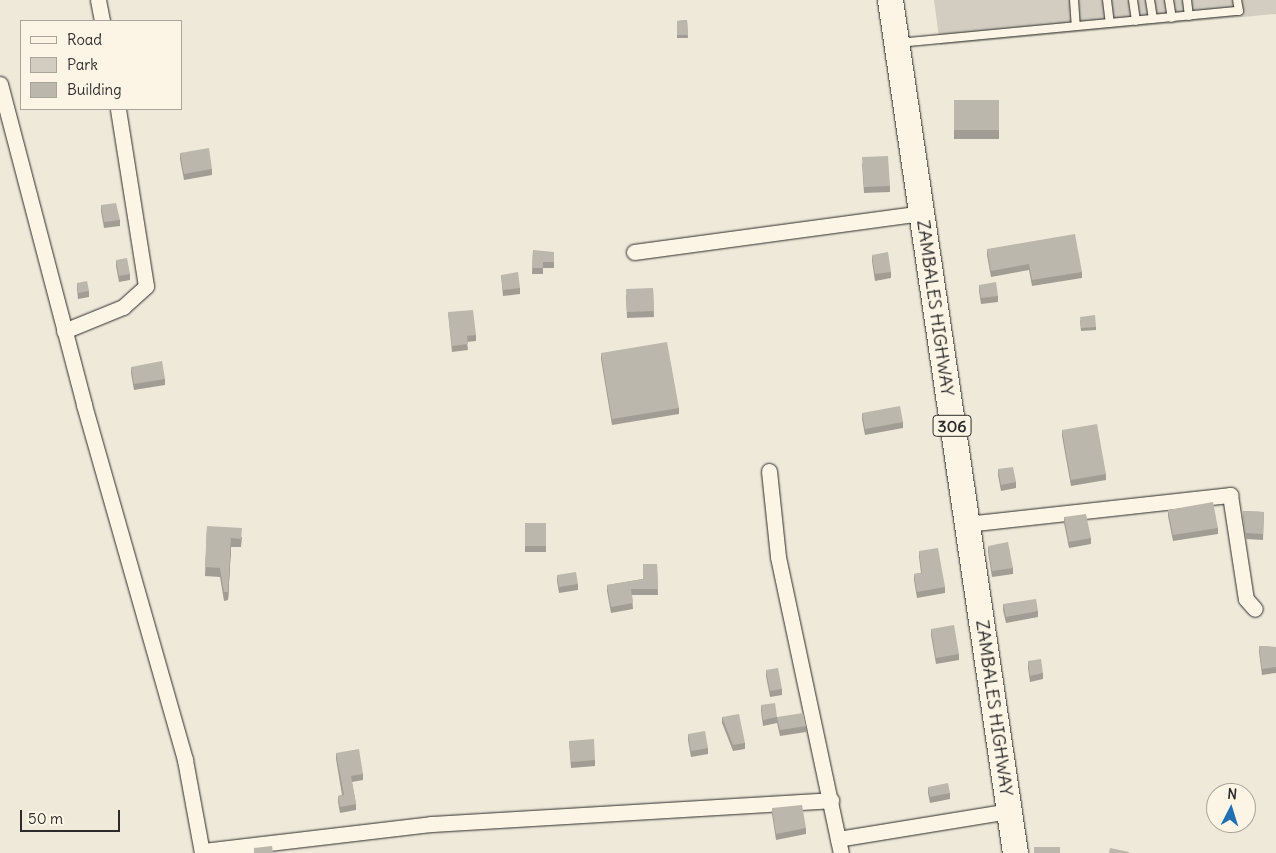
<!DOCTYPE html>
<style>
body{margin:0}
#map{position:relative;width:1276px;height:853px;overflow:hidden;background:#efe9da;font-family:Delius,sans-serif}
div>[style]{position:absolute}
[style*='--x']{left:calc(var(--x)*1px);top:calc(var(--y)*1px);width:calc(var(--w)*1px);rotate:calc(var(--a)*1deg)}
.green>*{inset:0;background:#d2cdc0}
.roads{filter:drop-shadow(0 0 1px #2b2b2b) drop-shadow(0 0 1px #2b2b2b)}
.service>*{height:8px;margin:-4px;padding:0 4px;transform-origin:4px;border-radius:4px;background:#fcf5e5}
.minor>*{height:15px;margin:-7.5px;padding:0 7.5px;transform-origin:7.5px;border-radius:7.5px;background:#fcf5e5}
.primary>*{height:25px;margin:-12.5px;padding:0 12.5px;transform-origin:12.5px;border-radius:12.5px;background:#fcf5e5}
.wall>*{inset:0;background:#a29d94}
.shaded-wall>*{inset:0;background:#848078}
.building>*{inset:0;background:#bcb7ac}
span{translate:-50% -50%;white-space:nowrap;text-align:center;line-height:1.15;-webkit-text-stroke:5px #fcf5e5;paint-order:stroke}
.shield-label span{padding:1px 4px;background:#fcf5e5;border:1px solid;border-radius:4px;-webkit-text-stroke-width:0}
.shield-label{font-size:16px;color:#2b2b2b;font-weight:700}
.street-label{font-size:18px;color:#2b2b2b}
.legend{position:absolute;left:20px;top:20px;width:162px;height:90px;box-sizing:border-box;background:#fcf5e5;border:1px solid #a8a49b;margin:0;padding:6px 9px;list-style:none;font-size:15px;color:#2b2b2b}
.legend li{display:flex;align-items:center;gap:10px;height:25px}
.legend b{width:25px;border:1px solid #a8a49b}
.north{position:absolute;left:1206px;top:783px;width:50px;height:50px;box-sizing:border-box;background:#fcf5e5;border:1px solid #a8a49b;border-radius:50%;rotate:5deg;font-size:14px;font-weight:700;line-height:20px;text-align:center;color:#2b2b2b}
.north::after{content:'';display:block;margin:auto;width:18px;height:22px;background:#1f6fb2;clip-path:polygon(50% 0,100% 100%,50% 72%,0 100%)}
.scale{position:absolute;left:20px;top:810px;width:100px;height:22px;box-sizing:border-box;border:2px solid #2b2b2b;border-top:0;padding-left:6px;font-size:15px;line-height:18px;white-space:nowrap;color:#2b2b2b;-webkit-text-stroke:4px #fcf5e5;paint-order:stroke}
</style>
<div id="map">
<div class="green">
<i style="clip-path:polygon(934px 0,1276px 0,1276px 14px,940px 45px)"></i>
</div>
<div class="roads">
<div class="service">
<i style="--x:1074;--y:0;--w:26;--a:86"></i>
<i style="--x:1107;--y:0;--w:23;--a:83"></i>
<i style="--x:1133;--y:0;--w:21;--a:82"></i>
<i style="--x:1150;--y:0;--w:19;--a:81"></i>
<i style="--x:1169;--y:0;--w:18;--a:81"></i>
<i style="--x:1187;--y:0;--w:16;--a:83"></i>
<i style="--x:898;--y:43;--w:342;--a:-5.4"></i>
<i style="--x:1239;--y:11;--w:11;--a:-100"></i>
</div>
<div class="minor">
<i style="--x:98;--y:0;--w:21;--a:79"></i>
<i style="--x:0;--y:84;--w:332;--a:75.3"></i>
<i style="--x:84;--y:405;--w:369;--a:74.1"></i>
<i style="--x:185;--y:760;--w:95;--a:79.6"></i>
<i style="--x:634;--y:252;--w:290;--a:-7.7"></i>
<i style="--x:64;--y:331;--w:64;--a:-22.1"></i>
<i style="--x:123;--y:307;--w:31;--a:-42"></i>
<i style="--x:146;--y:286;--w:179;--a:-99"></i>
<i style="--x:769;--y:471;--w:86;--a:84"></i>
<i style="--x:778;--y:557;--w:303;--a:78"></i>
<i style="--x:967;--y:524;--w:265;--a:-6.3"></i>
<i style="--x:1230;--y:495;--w:105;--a:81.3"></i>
<i style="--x:1246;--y:599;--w:13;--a:48"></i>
<i style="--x:838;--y:839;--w:173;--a:-9.3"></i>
<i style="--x:202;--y:851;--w:231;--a:-6.7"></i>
<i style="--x:431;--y:824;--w:401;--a:-3.4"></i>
</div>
<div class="primary">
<i style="--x:890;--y:0;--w:862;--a:81.66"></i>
</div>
</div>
<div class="wall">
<i style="clip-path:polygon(687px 20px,688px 38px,677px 38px,677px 21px)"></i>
<i style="clip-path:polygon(954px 100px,999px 100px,999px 139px,954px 139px)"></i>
<i style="clip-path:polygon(180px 153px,212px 169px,212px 175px,184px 180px,180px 159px)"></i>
<i style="clip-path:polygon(862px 163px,890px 186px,890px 192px,864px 193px)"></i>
<i style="clip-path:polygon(101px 205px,120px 220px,120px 226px,104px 228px,101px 211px)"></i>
<i style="clip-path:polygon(987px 249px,1082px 272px,1082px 278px,1032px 286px,1029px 270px,991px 277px,987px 255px)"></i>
<i style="clip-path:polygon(533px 250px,554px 258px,554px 268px,543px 268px,543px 274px,532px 274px)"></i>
<i style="clip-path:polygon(872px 255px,891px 272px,891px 278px,875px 281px,872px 261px)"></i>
<i style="clip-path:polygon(116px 260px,130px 274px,130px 280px,119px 282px,116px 266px)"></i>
<i style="clip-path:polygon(501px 275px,520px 288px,520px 294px,503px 296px)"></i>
<i style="clip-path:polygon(77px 283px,89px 291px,89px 297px,78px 299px,77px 289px)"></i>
<i style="clip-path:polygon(979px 285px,998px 296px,998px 302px,981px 304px,979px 291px)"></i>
<i style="clip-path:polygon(653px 288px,654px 317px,627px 318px,626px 295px)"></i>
<i style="clip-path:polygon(448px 312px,476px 335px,476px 341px,467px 342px,468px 350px,452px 352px)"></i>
<i style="clip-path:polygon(1080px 320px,1096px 327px,1096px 330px,1081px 331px)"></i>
<i style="clip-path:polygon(601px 353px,679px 408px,679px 414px,612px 425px,601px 359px)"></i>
<i style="clip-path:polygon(131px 367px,165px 379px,165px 385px,134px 390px,131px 373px)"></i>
<i style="clip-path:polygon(862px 413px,903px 422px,903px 428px,865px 435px,862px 419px)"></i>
<i style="clip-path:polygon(1062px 430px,1106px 474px,1106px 480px,1071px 486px,1062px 436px)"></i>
<i style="clip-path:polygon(998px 469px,1016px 482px,1016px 488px,1001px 491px,998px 475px)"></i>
<i style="clip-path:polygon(1168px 510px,1218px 528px,1218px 534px,1173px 541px,1168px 516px)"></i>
<i style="clip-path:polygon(1243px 511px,1264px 512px,1263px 540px,1246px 539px,1243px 517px)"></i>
<i style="clip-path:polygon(1064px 517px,1091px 538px,1091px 544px,1069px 548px,1064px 523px)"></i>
<i style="clip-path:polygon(525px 523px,546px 523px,546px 552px,525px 552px)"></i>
<i style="clip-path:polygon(207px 526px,242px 537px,241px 547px,231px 547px,228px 600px,224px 601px,220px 577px,205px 576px)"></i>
<i style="clip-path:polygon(988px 546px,1013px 568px,1013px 574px,992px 577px,988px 552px)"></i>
<i style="clip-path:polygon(919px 551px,945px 587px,945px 593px,917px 598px,914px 580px,914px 574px,921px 573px,919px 557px)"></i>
<i style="clip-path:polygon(657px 564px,658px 595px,632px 595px,633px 609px,611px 613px,607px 591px,607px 585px,643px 579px)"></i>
<i style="clip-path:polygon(557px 575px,578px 584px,578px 590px,559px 593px,557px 581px)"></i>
<i style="clip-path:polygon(1003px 604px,1038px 611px,1038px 617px,1006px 623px,1003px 610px)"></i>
<i style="clip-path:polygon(931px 629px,959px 654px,959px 660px,936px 664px,931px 635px)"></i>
<i style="clip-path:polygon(1259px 646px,1276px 647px,1276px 673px,1262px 675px,1259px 652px)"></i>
<i style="clip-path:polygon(1028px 661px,1043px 673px,1043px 679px,1030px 682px,1028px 668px)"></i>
<i style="clip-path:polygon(766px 670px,782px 689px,782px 695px,770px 697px,766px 676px)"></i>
<i style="clip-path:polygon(761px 705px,777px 717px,806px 726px,806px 732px,780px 736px,777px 723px,763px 726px,761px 711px)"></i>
<i style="clip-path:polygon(722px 717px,745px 743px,745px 749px,733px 751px,722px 723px)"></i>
<i style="clip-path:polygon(688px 734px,708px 748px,708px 754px,691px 757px,688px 740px)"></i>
<i style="clip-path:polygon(569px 741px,595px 760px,595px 766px,571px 768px)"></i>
<i style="clip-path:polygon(336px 753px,363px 774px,363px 780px,352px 782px,356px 804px,356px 810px,340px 813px,338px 802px,338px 796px,342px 795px,336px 759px)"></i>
<i style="clip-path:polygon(928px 787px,950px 793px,950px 799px,930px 803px,928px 793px)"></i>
<i style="clip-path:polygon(772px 808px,806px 828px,806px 834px,776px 840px,772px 814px)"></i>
</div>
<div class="shaded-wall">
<i style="clip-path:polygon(231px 538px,231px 547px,228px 600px,228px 592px)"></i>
</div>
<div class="building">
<i style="clip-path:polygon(687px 20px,688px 35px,677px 35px,677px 21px)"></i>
<i style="clip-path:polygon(954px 100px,999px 100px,999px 130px,954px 130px)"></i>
<i style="clip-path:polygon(209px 148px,212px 169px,184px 174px,180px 153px)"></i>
<i style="clip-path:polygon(888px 156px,890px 186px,864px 187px,862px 157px)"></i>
<i style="clip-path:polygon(116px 203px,120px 220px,104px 222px,101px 205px)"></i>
<i style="clip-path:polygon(1075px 234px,1082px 272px,1032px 280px,1029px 264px,991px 271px,987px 249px)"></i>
<i style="clip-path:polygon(533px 250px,554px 252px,554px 262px,543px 262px,543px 268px,532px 268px)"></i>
<i style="clip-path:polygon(888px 252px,891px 272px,875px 274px,872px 255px)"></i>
<i style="clip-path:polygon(127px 258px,130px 274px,119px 276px,116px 260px)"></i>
<i style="clip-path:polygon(518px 272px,520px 288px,503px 290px,501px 275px)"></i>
<i style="clip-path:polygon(87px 281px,89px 291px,78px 293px,77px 283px)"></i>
<i style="clip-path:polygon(996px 282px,998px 296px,981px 298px,979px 285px)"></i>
<i style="clip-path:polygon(653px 288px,654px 311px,627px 312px,626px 289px)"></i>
<i style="clip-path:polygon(473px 310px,476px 335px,467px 336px,468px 344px,452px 346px,448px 312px)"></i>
<i style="clip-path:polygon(1095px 315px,1096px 327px,1081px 328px,1080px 317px)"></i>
<i style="clip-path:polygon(667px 342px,679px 408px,612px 419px,601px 353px)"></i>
<i style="clip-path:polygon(162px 361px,165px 379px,134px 384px,131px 367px)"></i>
<i style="clip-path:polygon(900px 406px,903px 422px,865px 429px,862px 413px)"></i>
<i style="clip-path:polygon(1097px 424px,1106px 474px,1071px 480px,1062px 430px)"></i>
<i style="clip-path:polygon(1013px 467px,1016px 482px,1001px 485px,998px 469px)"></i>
<i style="clip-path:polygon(1213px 502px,1218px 528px,1173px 535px,1168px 510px)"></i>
<i style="clip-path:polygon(1243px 511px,1264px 512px,1263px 534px,1246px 533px)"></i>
<i style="clip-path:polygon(1086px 514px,1091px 538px,1069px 542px,1064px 517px)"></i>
<i style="clip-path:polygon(525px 523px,546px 523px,546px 546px,525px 546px)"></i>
<i style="clip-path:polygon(207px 526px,242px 528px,241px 539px,231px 538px,228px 592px,224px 592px,220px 568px,205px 567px)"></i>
<i style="clip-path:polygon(1008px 542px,1013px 568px,992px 571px,988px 546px)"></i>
<i style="clip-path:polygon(938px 548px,945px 587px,917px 592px,914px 574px,922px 573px,919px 551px)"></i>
<i style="clip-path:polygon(643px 564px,657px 564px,658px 589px,631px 589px,633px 603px,611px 607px,607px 585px,643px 579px)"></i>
<i style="clip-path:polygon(576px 572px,578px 584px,559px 587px,557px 575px)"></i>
<i style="clip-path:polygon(1036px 599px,1038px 611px,1006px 617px,1003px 604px)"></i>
<i style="clip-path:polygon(954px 625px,959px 654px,936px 658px,931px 629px)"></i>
<i style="clip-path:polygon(1259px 646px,1276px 647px,1276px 667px,1262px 669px)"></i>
<i style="clip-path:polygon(1041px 659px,1043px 673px,1030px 676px,1028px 661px)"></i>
<i style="clip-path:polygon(778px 668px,782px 689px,770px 691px,766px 670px)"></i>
<i style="clip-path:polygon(775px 703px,777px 717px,763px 720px,761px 705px)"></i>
<i style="clip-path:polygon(803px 713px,806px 726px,780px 730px,777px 717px)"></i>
<i style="clip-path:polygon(739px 714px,745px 743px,733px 745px,722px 717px)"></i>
<i style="clip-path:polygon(705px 731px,708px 748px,691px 751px,688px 734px)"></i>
<i style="clip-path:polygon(594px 739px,595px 760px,571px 762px,569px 741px)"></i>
<i style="clip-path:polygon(359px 749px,363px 774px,351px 776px,356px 804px,340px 807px,338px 796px,344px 795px,336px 753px)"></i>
<i style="clip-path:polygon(948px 783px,950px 793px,930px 797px,928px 787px)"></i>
<i style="clip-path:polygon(802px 805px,806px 828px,776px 834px,772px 808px)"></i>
<i style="clip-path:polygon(272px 846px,273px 853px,254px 853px,254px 848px)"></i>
<i style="clip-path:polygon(1034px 847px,1060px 847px,1060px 853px,1034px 853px)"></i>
<i style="clip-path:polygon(1110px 848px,1129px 852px,1129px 853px,1109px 853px)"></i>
</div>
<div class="shield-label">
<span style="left:952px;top:426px">306</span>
</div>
<div class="street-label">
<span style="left:935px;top:308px;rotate:82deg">ZAMBALES HIGHWAY</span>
<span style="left:994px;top:708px;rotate:82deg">ZAMBALES HIGHWAY</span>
</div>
<ul class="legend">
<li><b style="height:6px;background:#fcf5e5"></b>Road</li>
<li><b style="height:14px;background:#d2cdc0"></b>Park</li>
<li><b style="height:14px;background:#bcb7ac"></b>Building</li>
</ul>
<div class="north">N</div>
<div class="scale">50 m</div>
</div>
